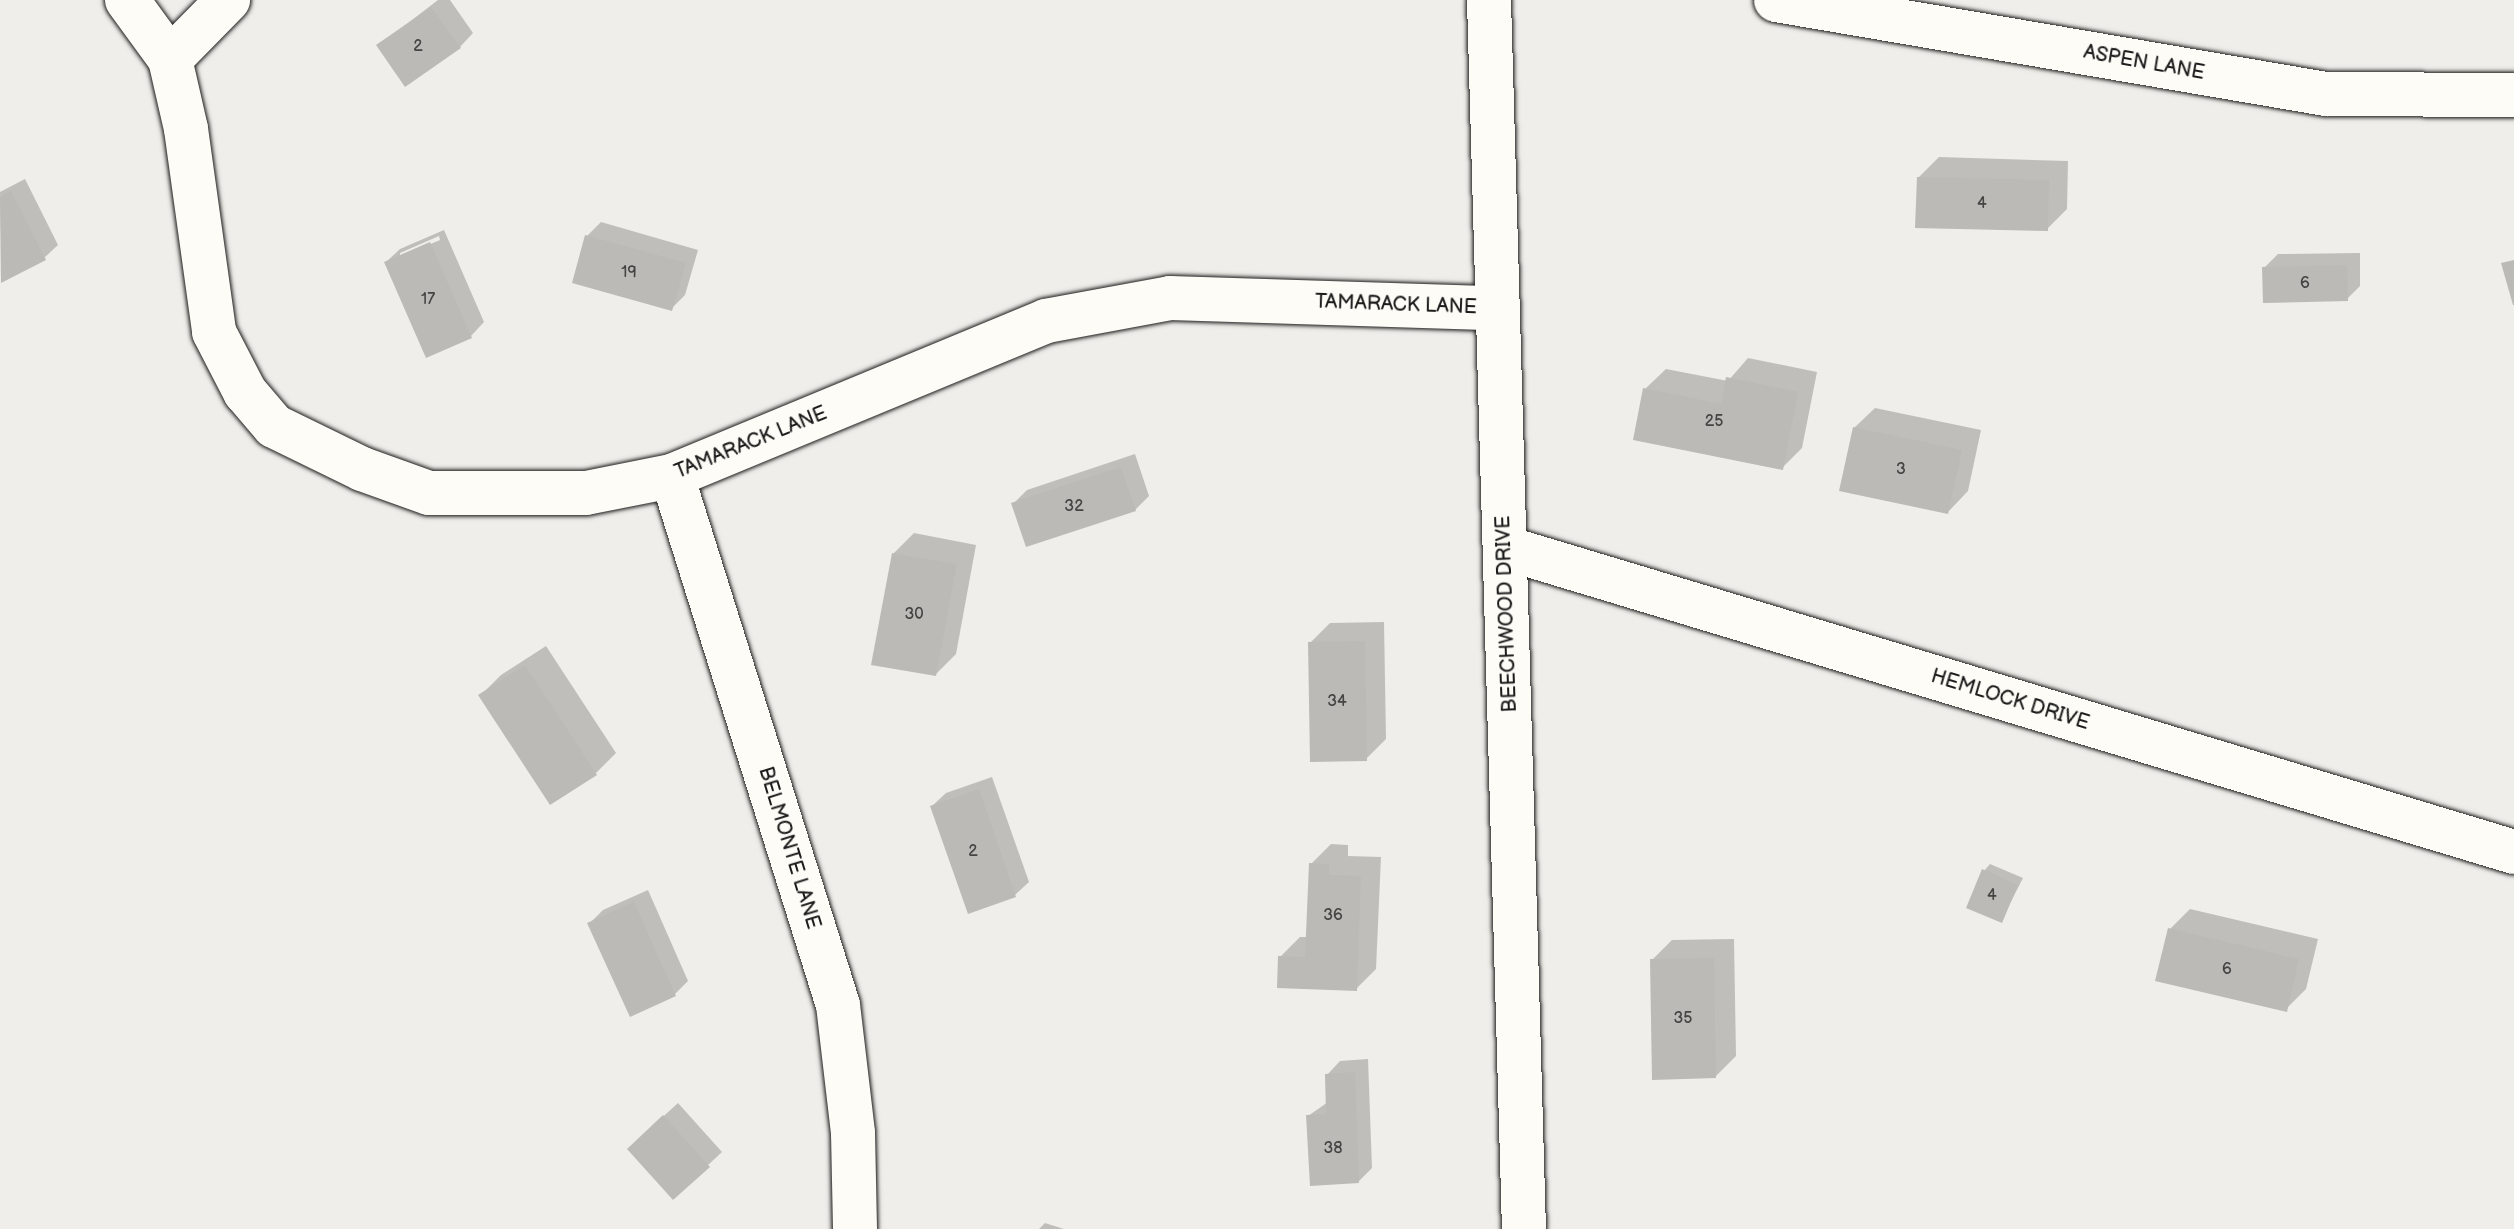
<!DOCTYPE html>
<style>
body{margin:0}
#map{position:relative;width:2514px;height:1229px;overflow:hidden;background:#f0eeea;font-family:"Balsamiq Sans",sans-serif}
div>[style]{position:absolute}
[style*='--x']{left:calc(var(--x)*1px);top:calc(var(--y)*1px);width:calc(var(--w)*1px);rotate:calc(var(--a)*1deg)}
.shadow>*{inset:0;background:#0003}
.building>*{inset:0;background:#bbbab6}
.roads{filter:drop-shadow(0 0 2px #1c1c1c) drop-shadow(0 0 2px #1c1c1c)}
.minor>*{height:44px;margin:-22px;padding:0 22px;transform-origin:22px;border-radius:22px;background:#fdfcf7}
span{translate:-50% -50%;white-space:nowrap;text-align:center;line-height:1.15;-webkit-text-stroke:6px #fdfcf7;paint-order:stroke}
.number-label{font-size:16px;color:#444442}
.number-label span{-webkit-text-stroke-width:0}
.street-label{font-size:20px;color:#1c1c1c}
</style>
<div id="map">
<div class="shadow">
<i style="clip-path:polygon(438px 0,450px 0,473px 33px,460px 47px,378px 46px)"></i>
<i style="clip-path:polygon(1939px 157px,2068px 161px,2067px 209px,2047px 229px,1918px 178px)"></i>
<i style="clip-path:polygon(25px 179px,58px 245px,44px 258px,2px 280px,0 192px)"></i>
<i style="clip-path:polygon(601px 222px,698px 250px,685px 295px,671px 309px,574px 281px,587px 236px)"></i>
<i style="clip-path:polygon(evenodd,444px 230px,484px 322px,471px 336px,386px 262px,400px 249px,444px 230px,439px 236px,440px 240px,400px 257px,400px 253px,439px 236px)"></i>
<i style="clip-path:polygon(2360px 253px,2360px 286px,2347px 299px,2264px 268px,2278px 254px)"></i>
<i style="clip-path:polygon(1748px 358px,1817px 372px,1802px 448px,1782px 468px,1645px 389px,1666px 369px,1728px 381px)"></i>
<i style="clip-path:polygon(1875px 408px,1981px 430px,1968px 491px,1948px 512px,1854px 428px)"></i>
<i style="clip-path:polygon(1135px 454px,1149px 496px,1135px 510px,1014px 503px,1027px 490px)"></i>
<i style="clip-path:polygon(914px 533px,976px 545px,956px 654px,936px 674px,893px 554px)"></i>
<i style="clip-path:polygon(1384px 622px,1386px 739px,1366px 759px,1310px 643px,1330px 623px)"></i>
<i style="clip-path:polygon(546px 646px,616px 753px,595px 774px,481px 695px,501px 675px)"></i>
<i style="clip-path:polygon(992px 777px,1029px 882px,1015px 895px,932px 806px,946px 793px)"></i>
<i style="clip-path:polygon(1331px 844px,1348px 845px,1348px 856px,1381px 857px,1376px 969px,1356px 989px,1280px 957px,1300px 937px,1308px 937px,1311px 864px)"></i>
<i style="clip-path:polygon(1990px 864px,2023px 878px,2001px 921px,1984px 871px)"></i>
<i style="clip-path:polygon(648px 890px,688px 981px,675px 994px,590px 923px,603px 910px)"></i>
<i style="clip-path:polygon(2190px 909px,2318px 939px,2306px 989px,2286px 1009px,2170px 929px)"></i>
<i style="clip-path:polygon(1734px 939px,1736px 1056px,1716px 1076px,1652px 960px,1672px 940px)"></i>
<i style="clip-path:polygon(1368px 1059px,1372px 1168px,1359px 1181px,1308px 1116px,1328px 1102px,1327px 1075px,1340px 1061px)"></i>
<i style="clip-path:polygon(678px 1103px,722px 1152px,674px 1197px,643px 1135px)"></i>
<i style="clip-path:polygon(1045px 1223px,1064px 1229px,1039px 1229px)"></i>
</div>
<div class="building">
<i style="clip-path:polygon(431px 7px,461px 48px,405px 87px,376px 45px)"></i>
<i style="clip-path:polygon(1917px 177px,2049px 180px,2048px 231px,1915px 228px)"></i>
<i style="clip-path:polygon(11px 191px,46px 260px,1px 283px,0 197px)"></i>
<i style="clip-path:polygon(585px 235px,686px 263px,672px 311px,572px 283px)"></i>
<i style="clip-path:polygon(430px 242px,472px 338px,426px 358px,384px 262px)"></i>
<i style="clip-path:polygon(2514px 260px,2514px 305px,2513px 305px,2501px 263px)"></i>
<i style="clip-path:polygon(2347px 265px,2348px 301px,2263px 303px,2262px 267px)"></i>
<i style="clip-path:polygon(1726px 377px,1798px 392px,1783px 470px,1633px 440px,1643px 388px,1721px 404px)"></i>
<i style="clip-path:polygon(1853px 427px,1962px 450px,1948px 514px,1839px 491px)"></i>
<i style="clip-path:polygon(1121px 467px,1136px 511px,1026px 547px,1011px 503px)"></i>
<i style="clip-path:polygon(892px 553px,957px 564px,936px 676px,871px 665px)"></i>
<i style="clip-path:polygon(1365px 641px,1367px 761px,1310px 762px,1308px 642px)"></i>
<i style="clip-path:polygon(525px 665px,597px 775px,550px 805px,478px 695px)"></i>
<i style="clip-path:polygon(979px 789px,1016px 897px,968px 914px,930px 806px)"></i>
<i style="clip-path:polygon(1309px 863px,1329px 864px,1329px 875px,1361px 876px,1357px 991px,1277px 988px,1278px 956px,1305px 957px)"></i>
<i style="clip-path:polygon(1982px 869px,2018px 885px,2002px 923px,1966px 908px)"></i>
<i style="clip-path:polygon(634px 902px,676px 996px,630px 1017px,587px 923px)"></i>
<i style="clip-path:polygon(2168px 928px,2299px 959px,2287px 1012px,2155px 981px)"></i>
<i style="clip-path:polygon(1714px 958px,1716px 1078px,1652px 1080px,1650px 959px)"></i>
<i style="clip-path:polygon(1355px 1072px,1359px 1183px,1310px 1186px,1306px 1115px,1326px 1114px,1325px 1074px)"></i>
<i style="clip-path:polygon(663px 1115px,710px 1167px,673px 1200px,627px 1149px)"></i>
</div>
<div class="roads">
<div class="minor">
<i style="--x:127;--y:0;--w:73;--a:53.9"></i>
<i style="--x:170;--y:59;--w:72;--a:77.1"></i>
<i style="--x:186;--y:129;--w:205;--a:82.1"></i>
<i style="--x:214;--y:332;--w:68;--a:62.7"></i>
<i style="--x:245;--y:392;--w:45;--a:49.5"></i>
<i style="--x:274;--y:426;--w:98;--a:26"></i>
<i style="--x:362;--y:469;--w:71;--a:19.7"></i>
<i style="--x:429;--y:493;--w:157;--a:0"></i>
<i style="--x:586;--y:493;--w:88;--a:-11.2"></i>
<i style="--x:672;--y:476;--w:405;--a:-22.5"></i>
<i style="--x:1046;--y:321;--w:126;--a:-10.5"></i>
<i style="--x:1170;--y:298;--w:324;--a:1.8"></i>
<i style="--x:1489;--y:0;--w:1229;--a:88.37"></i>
<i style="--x:1776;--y:0;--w:558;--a:9.7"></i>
<i style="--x:2326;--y:94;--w:188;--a:0.3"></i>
<i style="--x:170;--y:59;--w:83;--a:-45.5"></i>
<i style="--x:672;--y:476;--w:554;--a:72.58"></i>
<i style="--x:838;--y:1005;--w:129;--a:83.3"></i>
<i style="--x:853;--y:1133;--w:96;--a:88.8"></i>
<i style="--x:1506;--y:548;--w:1053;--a:16.78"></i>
</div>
</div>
<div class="number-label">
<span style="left:418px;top:47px">2</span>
<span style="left:1982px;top:204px">4</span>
<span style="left:629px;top:273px">19</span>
<span style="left:2305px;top:284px">6</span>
<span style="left:428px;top:300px">17</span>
<span style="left:1714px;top:422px">25</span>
<span style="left:1901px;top:470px">3</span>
<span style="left:1074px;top:507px">32</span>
<span style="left:914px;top:615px">30</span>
<span style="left:1337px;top:702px">34</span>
<span style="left:973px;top:852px">2</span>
<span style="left:1992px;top:896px">4</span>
<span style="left:1333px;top:916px">36</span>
<span style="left:2227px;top:970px">6</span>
<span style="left:1683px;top:1019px">35</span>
<span style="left:1333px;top:1149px">38</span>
</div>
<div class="street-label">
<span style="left:2144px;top:63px;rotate:10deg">ASPEN LANE</span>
<span style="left:1396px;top:305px;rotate:2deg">TAMARACK LANE</span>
<span style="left:751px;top:443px;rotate:-22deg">TAMARACK LANE</span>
<span style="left:1507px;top:614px;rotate:-92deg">BEECHWOOD DRIVE</span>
<span style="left:2010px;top:700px;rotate:17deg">HEMLOCK DRIVE</span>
<span style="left:789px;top:848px;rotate:73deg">BELMONTE LANE</span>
</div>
</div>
